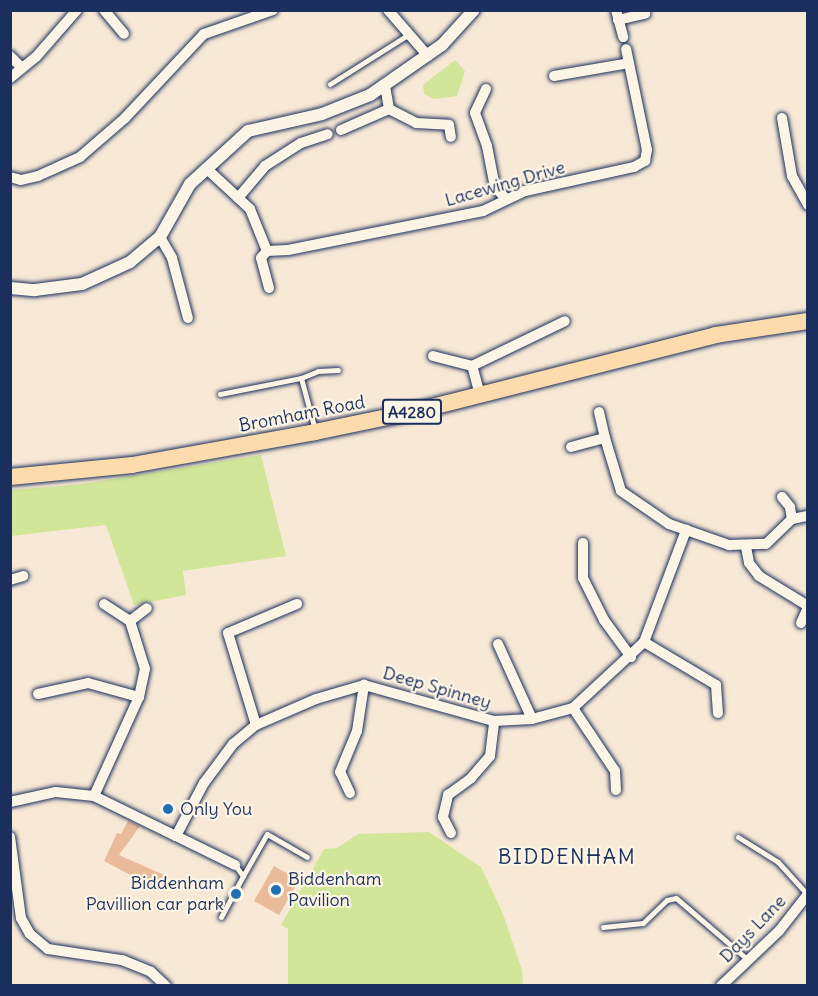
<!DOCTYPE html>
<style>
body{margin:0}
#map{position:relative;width:818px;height:996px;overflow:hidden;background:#f8e9d6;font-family:Delius,sans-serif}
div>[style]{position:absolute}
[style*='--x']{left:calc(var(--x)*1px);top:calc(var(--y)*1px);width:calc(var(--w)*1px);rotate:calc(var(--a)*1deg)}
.green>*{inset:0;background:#d2e69a}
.building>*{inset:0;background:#eabb9a}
.roads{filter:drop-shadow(0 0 2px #1b2f5e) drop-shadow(0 0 2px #1b2f5e)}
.service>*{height:5px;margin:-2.5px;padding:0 2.5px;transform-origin:2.5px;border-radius:2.5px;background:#fcf5e5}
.minor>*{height:10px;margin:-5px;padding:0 5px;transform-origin:5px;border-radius:5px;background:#fcf5e5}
.tertiary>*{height:12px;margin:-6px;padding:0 6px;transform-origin:6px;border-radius:6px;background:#fcf5e5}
.primary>*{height:16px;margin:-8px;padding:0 8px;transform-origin:8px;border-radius:8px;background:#fcdcac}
.dots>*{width:16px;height:16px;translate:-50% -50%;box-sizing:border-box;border:3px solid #fcf5e5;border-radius:50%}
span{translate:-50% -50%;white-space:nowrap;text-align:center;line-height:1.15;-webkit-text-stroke:4.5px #fcf5e5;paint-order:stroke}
.shield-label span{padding:2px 4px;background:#fcf5e5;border:2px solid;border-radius:4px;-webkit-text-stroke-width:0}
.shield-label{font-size:16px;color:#1b2f5e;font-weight:700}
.street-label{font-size:18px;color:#1b2f5e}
.poi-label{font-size:18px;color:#1b2f5e}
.left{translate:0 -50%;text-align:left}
.right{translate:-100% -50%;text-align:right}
.quarter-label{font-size:21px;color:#1b2f5e;letter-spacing:1.5px}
.frame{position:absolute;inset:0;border:12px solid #1b2f5e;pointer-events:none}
</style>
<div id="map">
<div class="green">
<i style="clip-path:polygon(455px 60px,465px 71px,457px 96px,434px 99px,424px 94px,423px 85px)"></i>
<i style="clip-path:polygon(261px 455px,286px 556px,183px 571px,186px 595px,134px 605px,106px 525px,11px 536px,11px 490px,82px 484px)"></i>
<i style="clip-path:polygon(429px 832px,481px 867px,503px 914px,522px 970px,523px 985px,288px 985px,288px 929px,281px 925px,324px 849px,337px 848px,358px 834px)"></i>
</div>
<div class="building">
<i style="clip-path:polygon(128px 821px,140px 826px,119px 855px,164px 875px,157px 889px,104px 861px,117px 833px,121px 834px)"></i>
<i style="clip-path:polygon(274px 866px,299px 880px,279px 915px,254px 901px)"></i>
</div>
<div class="roads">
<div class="service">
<i style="--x:330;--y:84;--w:93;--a:-32.3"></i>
<i style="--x:301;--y:378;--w:18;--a:-22"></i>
<i style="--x:318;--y:371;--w:20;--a:-3"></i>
<i style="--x:220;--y:394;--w:83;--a:-11.2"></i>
<i style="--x:301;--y:378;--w:54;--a:74.9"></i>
<i style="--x:738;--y:837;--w:47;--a:32"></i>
<i style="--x:778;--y:862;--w:43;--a:47.8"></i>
<i style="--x:243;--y:876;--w:48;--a:-60.3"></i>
<i style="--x:267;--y:834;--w:46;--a:29.9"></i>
<i style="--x:221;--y:917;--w:47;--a:-61.8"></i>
<i style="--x:243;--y:876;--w:14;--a:-126"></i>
<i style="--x:603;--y:927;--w:40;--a:-5.7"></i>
<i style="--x:643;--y:923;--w:33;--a:-44"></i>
<i style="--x:667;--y:900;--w:9;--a:-13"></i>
<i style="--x:676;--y:898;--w:95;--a:40.7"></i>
</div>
<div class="minor">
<i style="--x:104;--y:10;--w:31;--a:50"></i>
<i style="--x:388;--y:10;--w:61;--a:49"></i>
<i style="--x:616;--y:10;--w:28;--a:75"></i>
<i style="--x:618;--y:20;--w:28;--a:-13"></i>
<i style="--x:10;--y:56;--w:17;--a:45"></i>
<i style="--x:554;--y:76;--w:76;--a:-9.8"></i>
<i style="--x:10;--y:78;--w:33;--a:-39"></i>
<i style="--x:36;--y:57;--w:62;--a:-48.9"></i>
<i style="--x:385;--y:86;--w:23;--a:80"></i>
<i style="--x:486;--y:89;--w:26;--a:115"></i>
<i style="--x:475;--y:113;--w:35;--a:70"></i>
<i style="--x:487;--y:146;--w:42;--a:79"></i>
<i style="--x:495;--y:187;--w:16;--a:47"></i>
<i style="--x:782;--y:118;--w:59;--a:80.2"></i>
<i style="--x:792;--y:176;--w:33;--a:61"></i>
<i style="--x:341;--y:130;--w:52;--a:-23.6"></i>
<i style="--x:389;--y:109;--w:30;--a:27"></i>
<i style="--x:416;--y:123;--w:33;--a:3"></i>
<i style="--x:449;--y:125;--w:12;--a:81"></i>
<i style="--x:207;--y:169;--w:59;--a:42.9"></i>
<i style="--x:250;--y:209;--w:45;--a:68"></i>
<i style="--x:10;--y:177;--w:11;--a:15"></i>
<i style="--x:21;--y:180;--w:17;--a:-13"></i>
<i style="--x:38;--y:176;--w:46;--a:-24.3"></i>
<i style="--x:80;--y:157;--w:60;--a:-40.9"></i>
<i style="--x:125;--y:118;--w:115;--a:-46.8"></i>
<i style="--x:204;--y:34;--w:73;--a:-19.2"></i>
<i style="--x:238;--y:198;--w:42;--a:-49.8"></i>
<i style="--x:265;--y:166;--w:43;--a:-32.6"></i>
<i style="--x:301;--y:143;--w:28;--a:-18"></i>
<i style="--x:160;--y:237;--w:24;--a:60"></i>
<i style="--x:172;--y:258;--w:62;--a:75.1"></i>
<i style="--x:267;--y:251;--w:21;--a:-3"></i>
<i style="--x:288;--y:250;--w:199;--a:-11.3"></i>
<i style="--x:483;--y:211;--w:47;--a:-25.5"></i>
<i style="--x:525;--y:191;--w:112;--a:-12.4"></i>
<i style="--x:634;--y:167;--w:13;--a:-29"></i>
<i style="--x:645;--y:161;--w:11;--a:-80"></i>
<i style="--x:647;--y:150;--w:103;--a:-101.7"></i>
<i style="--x:267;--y:251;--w:9;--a:131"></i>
<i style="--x:261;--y:258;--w:31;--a:75"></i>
<i style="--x:433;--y:356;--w:40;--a:14.4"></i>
<i style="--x:480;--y:395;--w:30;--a:-105"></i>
<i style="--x:472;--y:366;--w:103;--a:-25.8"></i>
<i style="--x:599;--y:412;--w:27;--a:77"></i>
<i style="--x:571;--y:447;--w:35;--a:-15"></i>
<i style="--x:605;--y:438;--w:55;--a:73.2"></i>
<i style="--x:621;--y:491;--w:58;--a:34.5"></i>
<i style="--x:669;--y:524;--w:64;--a:19.3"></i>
<i style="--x:729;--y:545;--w:37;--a:-2"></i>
<i style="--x:766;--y:544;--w:36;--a:-44"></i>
<i style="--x:792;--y:519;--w:16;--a:-11"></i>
<i style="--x:782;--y:497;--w:13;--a:51"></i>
<i style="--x:790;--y:507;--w:12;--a:81"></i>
<i style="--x:583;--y:543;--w:35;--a:90"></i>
<i style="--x:583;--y:578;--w:47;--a:63.4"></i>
<i style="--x:604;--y:620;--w:46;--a:53.9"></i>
<i style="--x:746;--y:547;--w:16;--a:79"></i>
<i style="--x:749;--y:563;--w:16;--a:52"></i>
<i style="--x:759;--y:576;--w:57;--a:31.5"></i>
<i style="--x:10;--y:580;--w:14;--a:-17"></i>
<i style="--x:130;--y:621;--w:21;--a:-37"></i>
<i style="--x:801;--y:623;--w:17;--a:-66"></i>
<i style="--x:644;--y:642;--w:84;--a:30.8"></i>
<i style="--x:716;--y:685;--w:28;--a:86"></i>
<i style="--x:498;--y:644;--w:82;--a:65.6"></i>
<i style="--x:38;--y:694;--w:51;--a:-12.4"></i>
<i style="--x:88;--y:683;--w:53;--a:15.4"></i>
<i style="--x:573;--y:708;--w:76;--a:56.3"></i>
<i style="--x:615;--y:771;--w:19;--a:87"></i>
<i style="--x:256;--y:725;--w:96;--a:-106.9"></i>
<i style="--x:228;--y:633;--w:75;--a:-22.8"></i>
<i style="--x:350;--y:793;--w:23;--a:-115"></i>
<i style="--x:340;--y:772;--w:44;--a:-67.5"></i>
<i style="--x:357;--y:731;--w:47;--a:-81.3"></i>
<i style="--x:94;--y:796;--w:109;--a:-65.6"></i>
<i style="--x:139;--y:697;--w:29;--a:-78"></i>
<i style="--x:145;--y:669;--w:50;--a:-107.4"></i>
<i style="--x:130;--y:621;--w:31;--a:-147"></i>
<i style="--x:10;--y:802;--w:47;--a:-12.3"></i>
<i style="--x:56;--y:792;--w:38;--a:6"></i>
<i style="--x:94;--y:796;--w:91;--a:26"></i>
<i style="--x:176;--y:836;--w:60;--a:-62.2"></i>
<i style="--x:204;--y:783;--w:49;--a:-53.4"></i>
<i style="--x:233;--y:744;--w:30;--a:-40"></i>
<i style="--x:256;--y:725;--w:65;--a:-23.4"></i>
<i style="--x:316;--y:699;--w:50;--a:-16.3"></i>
<i style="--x:364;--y:685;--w:135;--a:15.5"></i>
<i style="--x:494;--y:721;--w:38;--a:-3"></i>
<i style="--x:532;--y:719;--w:42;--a:-15"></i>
<i style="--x:573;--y:708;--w:97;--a:-42.9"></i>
<i style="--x:644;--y:642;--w:120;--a:-69.4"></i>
<i style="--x:451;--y:833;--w:18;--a:-117"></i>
<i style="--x:443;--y:817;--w:23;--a:-77"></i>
<i style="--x:448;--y:795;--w:29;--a:-36"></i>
<i style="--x:471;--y:778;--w:29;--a:-49"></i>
<i style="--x:490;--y:756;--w:35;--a:-83"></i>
<i style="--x:176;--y:836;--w:66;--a:26.2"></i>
<i style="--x:10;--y:837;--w:82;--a:82.3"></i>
<i style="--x:21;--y:918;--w:18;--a:61"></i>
<i style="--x:30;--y:934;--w:23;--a:40"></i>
<i style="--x:48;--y:949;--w:75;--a:8.5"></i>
<i style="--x:122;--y:960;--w:31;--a:22"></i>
<i style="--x:151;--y:972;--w:21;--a:43"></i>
<i style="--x:721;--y:986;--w:80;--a:-43.5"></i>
<i style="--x:779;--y:931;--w:47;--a:-51.9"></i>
</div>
<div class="tertiary">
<i style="--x:10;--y:288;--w:25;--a:5"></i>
<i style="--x:35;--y:290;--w:47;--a:-7.3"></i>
<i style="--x:82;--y:284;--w:53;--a:-24.6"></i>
<i style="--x:130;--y:262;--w:39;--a:-40"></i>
<i style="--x:160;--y:237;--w:61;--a:-60.5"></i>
<i style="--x:190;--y:184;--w:79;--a:-42.4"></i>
<i style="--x:248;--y:131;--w:76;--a:-12.9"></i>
<i style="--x:322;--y:114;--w:52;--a:-21.6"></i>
<i style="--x:370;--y:95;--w:88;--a:-34.8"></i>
<i style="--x:442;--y:45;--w:47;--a:-47.6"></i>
</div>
<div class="primary">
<i style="--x:10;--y:477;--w:123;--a:-5.6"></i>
<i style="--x:132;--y:465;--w:186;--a:-10.2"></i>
<i style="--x:315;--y:432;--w:103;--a:-11.7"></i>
<i style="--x:416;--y:411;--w:309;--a:-14.2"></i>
<i style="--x:716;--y:335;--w:93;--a:-8.7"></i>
</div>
</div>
<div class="dots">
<i style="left:168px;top:809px;background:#1f6fb2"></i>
<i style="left:276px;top:890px;background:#1f6fb2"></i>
<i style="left:236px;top:894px;background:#1f6fb2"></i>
</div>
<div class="shield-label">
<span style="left:412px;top:412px">A4280</span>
</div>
<div class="street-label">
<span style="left:505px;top:184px;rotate:-16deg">Lacewing Drive</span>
<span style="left:302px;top:414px;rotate:-11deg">Bromham Road</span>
<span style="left:437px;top:688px;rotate:16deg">Deep Spinney</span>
<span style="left:753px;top:929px;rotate:-46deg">Days Lane</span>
</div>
<div class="poi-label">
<span class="left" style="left:180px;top:809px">Only You</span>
<span class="left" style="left:288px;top:890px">Biddenham<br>Pavilion</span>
<span class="right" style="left:224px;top:894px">Biddenham<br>Pavillion car park</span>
</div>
<div class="quarter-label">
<span style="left:567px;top:857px">BIDDENHAM</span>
</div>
<div class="frame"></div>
</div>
